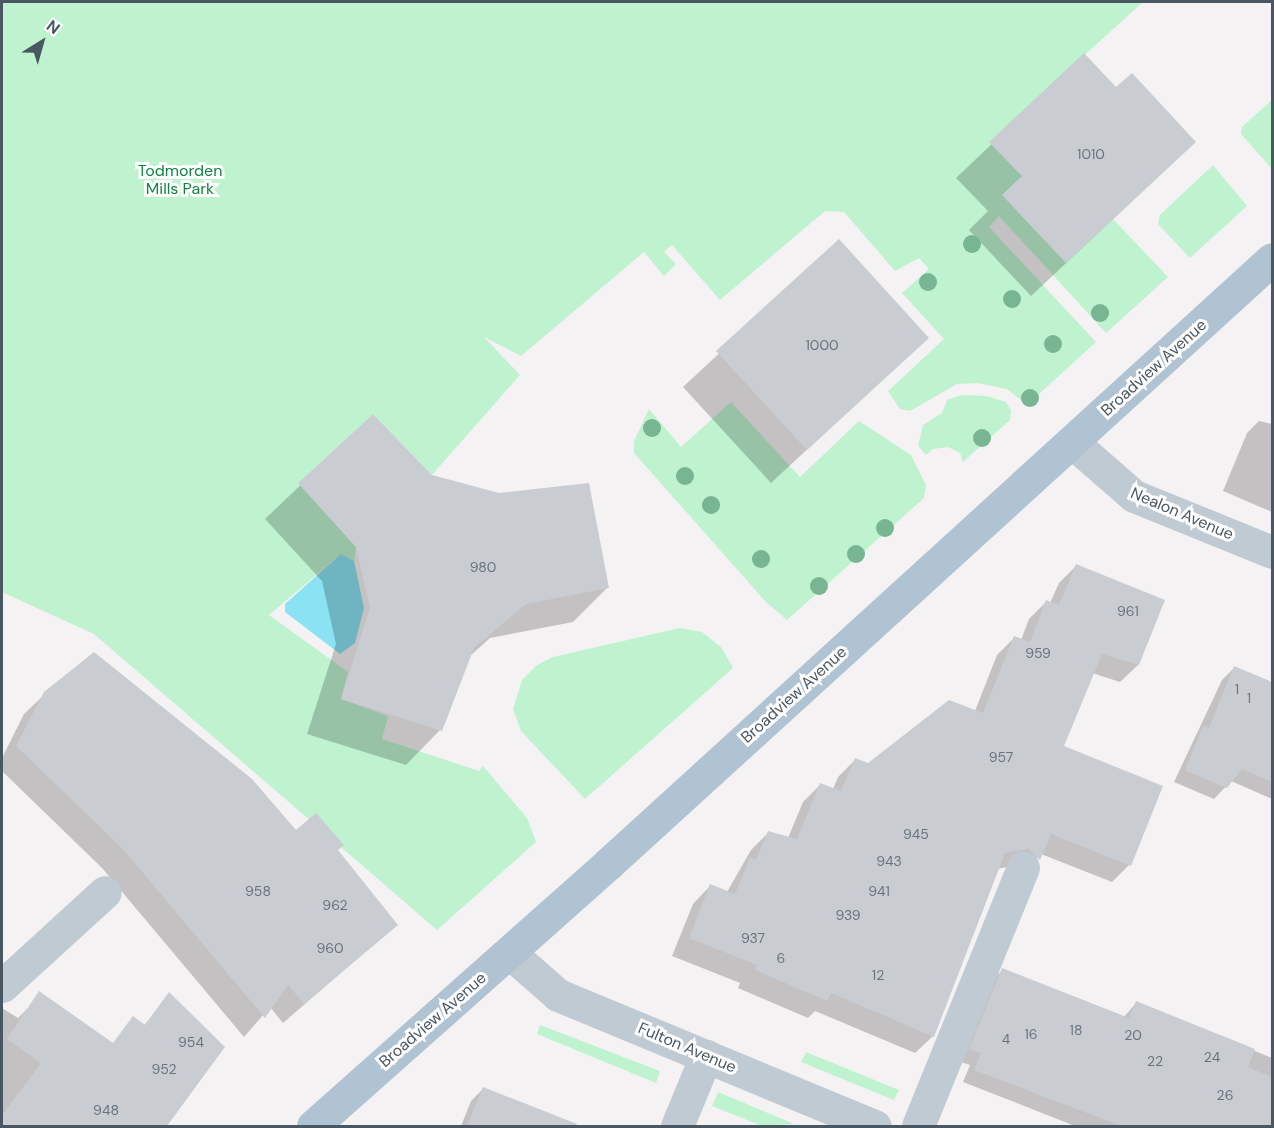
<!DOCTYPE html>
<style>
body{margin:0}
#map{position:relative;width:1274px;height:1128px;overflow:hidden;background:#f4f2f2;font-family:"DM Sans",sans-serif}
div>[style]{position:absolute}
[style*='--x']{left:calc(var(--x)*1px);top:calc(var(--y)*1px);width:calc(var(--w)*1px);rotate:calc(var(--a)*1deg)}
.green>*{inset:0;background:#bff3d0}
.water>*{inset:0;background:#8ae2f2}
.shadow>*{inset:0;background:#0003}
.building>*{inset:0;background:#c9cdd2}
.minor>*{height:33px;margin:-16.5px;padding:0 16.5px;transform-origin:16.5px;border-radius:16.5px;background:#bfcad2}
.major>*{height:33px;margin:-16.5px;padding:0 16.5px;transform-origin:16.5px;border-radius:16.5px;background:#b0c3d2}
.trees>*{width:18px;height:18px;margin:-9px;border-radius:50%;background:#78b592}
span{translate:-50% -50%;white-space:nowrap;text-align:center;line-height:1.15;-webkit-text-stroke:6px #fff;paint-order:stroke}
.number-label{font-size:14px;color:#68747d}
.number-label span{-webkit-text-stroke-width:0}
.park-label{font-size:16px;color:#128344}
.street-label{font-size:16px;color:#485761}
.frame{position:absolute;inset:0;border:3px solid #485761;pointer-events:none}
.north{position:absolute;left:12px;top:12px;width:60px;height:60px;-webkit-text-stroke:4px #fff;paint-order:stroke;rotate:37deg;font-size:16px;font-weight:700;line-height:24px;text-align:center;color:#485761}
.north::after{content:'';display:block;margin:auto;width:21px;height:27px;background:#485761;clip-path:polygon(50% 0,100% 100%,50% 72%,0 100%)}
</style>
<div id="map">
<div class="green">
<i style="clip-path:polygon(2px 2px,1143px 2px,989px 142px,1022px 176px,1113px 219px,1168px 277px,1106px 333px,999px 216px,989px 227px,1096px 342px,1027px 405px,1007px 389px,977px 383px,957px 384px,910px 411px,900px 409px,888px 391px,944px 339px,902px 293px,929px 269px,919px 258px,895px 271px,844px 212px,825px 211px,720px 300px,672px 245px,664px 252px,676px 264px,664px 276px,644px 252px,521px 356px,484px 337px,520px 375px,432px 475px,373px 414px,298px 483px,356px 547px,354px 561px,341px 554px,269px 615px,348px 672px,341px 699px,388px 716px,382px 739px,479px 771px,483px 766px,527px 818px,536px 842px,437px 930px,94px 634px,2px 592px)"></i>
<i style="clip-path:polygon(1272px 100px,1272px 169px,1241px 134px,1242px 127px)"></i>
<i style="clip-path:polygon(1213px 165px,1247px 206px,1190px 258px,1158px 224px,1160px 215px)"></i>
<i style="clip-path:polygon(962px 395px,987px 396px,1006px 402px,1011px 411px,1010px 420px,963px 462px,960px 453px,948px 447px,933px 449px,926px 455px,918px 446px,923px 425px,942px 413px,947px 400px)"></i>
<i style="clip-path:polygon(731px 402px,800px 477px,859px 421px,911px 455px,926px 485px,924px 498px,787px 620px,766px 602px,634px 453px,634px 441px,649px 409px,681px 447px)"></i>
<i style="clip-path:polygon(680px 628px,702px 632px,722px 648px,733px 668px,585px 799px,521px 731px,513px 709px,522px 680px,537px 665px,553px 657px)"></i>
<i style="clip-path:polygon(540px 1025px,660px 1071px,656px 1083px,537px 1034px)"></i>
<i style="clip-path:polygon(806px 1052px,899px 1090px,894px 1100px,801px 1062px)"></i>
<i style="clip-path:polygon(718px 1092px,794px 1124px,762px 1126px,712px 1106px)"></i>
</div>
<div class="water">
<i style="clip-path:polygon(341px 554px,354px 561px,364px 608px,355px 643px,340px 654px,285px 612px,285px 604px)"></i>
</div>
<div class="shadow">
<i style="clip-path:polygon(1084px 56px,1159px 176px,1031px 296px,969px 230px,988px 211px,956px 178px)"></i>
<i style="clip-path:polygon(839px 242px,927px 338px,771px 483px,683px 387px)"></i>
<i style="clip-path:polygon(373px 416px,431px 476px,607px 588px,573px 622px,490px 638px,470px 656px,440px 730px,406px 765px,307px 734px,336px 644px,322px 581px,265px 519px)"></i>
<i style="clip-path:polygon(1259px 421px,1272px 424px,1272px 512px,1223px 491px,1247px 433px)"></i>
<i style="clip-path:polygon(1076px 566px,1163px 601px,1138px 665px,1120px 682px,1092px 673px,1062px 747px,1129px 865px,1112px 882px,1041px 854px,1021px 877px,1012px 866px,997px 869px,933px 1036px,915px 1053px,815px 1011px,808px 1018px,738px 988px,740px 983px,672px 956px,693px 904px,710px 886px,727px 892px,751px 850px,768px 833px,788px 838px,803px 802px,821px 784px,833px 789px,838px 777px,855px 760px,868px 765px,975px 711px,997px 655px,1015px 637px,1021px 640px,1029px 619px,1046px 602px,1050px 603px,1059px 583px)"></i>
<i style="clip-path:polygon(1234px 668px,1272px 684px,1272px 799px,1231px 781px,1214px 799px,1174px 782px,1222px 680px)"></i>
<i style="clip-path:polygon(45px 694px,295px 832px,336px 850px,396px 925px,283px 1023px,270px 1007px,244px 1037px,102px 868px,2px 771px,2px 758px,24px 714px)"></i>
<i style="clip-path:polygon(1003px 970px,1123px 1018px,1136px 1003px,1272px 1058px,1272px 1126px,1075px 1126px,963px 1082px,970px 1065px,958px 1061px,990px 982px)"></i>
<i style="clip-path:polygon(169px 994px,223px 1047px,128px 1046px)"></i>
<i style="clip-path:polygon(31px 1005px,167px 1100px,147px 1126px,2px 1126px,2px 1008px,18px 1018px)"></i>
<i style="clip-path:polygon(483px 1089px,577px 1126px,461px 1126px,471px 1101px)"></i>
</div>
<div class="building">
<i style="clip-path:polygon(1084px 53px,1116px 87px,1132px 73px,1196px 142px,1066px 263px,1002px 195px,1022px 176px,989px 142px)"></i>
<i style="clip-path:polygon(839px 239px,929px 338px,807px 450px,716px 351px)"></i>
<i style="clip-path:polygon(373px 414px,432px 475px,499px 493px,589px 483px,609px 588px,526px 604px,474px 648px,442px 731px,341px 699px,370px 608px,356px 547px,298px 483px)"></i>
<i style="clip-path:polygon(1076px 564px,1165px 600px,1139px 665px,1102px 654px,1064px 746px,1163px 786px,1131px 866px,1051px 834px,1040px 860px,1029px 849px,1005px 853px,934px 1037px,831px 993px,827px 1001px,755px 970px,757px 965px,689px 938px,710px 884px,735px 894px,750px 858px,756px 860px,768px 831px,797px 839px,820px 783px,841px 791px,855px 758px,868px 763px,949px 700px,983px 713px,1014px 636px,1030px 642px,1046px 600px,1059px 605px)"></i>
<i style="clip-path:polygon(94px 652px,252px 779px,296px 830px,316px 813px,344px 845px,338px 850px,398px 925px,304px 1004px,288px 985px,265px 1018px,122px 848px,16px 746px,44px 692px)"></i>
<i style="clip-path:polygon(1234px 666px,1272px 682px,1272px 782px,1242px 769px,1227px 788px,1185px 770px,1203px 726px,1209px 728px)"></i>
<i style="clip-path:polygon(1002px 968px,1129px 1018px,1136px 1001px,1255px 1049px,1248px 1067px,1272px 1077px,1272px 1126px,1121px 1126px,974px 1070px,981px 1053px,969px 1049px)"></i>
<i style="clip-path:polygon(39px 991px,113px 1043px,133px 1016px,145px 1025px,169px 992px,225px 1047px,167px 1126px,2px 1126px,2px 1115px,41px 1063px,7px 1039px)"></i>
<i style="clip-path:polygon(483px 1087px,577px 1124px,576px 1126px,467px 1126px)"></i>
</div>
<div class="minor">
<i style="--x:1072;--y:442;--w:82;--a:41.1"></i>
<i style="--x:1134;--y:496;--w:149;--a:22.1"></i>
<i style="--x:510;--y:953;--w:64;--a:41.2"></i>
<i style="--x:558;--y:995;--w:343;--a:22.5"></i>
<i style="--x:2;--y:986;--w:139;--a:-42.4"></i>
<i style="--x:677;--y:1126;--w:76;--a:-67.5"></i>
<i style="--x:918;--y:1126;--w:279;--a:-67.9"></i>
</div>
<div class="major">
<i style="--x:313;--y:1126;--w:395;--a:-41.6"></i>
<i style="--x:608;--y:864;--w:898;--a:-42.34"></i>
</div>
<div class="trees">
<i style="left:972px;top:244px"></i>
<i style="left:928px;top:282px"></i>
<i style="left:1012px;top:299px"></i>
<i style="left:1100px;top:313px"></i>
<i style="left:1053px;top:344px"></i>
<i style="left:1030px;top:398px"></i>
<i style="left:652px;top:428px"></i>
<i style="left:982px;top:438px"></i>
<i style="left:685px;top:476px"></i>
<i style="left:711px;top:505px"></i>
<i style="left:885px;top:528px"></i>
<i style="left:856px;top:554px"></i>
<i style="left:761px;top:559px"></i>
<i style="left:819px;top:586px"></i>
</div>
<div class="number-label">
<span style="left:1091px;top:154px">1010</span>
<span style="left:822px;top:345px">1000</span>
<span style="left:483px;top:567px">980</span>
<span style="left:1128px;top:611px">961</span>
<span style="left:1038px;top:653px">959</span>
<span style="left:1237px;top:689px">1</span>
<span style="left:1249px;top:698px">1</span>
<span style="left:1001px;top:757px">957</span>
<span style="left:916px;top:834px">945</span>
<span style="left:889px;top:861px">943</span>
<span style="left:258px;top:891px">958</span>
<span style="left:879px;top:891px">941</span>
<span style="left:335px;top:905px">962</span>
<span style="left:848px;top:915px">939</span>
<span style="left:753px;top:938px">937</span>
<span style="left:330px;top:948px">960</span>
<span style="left:781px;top:958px">6</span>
<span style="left:878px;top:975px">12</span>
<span style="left:1076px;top:1030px">18</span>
<span style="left:1031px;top:1034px">16</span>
<span style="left:1133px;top:1035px">20</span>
<span style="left:1006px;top:1039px">4</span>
<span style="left:191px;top:1042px">954</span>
<span style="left:1212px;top:1057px">24</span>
<span style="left:1155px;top:1061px">22</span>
<span style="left:164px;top:1069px">952</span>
<span style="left:1225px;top:1095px">26</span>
<span style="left:106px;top:1110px">948</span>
</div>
<div class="park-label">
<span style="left:180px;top:180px">Todmorden<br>Mills Park</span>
</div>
<div class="street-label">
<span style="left:1154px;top:368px;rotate:-42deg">Broadview Avenue</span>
<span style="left:1182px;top:514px;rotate:23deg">Nealon Avenue</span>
<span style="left:794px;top:695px;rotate:-42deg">Broadview Avenue</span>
<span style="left:433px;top:1020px;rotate:-41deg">Broadview Avenue</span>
<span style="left:687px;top:1048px;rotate:23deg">Fulton Avenue</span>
</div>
<div class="frame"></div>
<div class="north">N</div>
</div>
